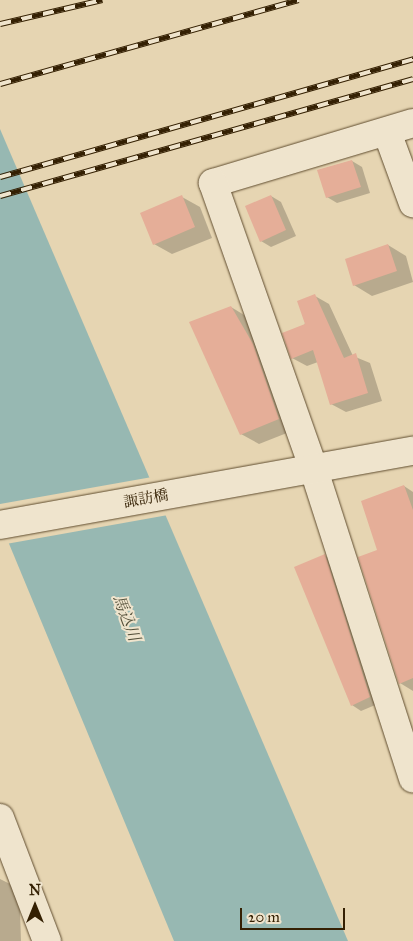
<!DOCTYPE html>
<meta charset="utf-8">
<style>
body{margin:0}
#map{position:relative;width:413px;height:941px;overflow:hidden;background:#e6d5b2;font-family:"IM FELL Great Primer","Noto Serif JP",serif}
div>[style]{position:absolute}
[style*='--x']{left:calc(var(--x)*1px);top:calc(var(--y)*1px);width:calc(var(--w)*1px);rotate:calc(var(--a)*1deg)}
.water>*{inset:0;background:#97b8b2}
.pier>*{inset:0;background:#e6d5b2}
.shadow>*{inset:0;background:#0003}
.building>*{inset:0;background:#e5ae98}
.roads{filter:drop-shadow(0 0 1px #604d2f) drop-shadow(0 0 1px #604d2f)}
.minor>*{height:28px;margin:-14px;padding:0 14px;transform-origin:14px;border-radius:14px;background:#efe4cd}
.rail>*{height:5.5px;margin-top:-2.75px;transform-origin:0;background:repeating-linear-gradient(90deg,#efe4cd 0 11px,#342003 0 22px);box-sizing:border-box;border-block:1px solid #342003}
span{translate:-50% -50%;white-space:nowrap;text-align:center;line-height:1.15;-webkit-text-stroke:4px #efe4cd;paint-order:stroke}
.street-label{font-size:15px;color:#342003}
.water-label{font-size:16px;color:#524e38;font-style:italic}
.north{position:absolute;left:10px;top:881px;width:50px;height:50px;-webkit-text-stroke:4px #efe4cd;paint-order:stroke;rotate:0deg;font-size:14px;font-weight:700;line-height:20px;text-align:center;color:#342003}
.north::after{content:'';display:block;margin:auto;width:18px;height:22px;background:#342003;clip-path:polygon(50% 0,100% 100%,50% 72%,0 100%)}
.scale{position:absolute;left:240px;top:908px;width:105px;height:22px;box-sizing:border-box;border:2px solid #342003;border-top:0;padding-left:6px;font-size:15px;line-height:18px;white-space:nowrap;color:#342003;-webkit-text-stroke:4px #efe4cd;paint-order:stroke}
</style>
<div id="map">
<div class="water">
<i style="clip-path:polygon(0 129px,348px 941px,174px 941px,0 522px)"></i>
</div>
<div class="pier">
<i style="clip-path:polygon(152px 477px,168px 515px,6px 544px,0 528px,0 504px)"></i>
</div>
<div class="shadow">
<i style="clip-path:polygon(352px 161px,362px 167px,370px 193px,337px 203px,327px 197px)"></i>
<i style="clip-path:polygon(271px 196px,281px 202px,296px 236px,271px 247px,261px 241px)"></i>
<i style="clip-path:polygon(182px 197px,200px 207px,212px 238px,172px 254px,154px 244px)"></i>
<i style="clip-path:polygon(388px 245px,406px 256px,413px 282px,372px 296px,354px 285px)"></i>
<i style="clip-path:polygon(315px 296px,329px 304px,353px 356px,370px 363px,382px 401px,346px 412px,331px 404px,318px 362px,307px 366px,292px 358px)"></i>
<i style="clip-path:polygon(231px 307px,249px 318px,297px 429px,259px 444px,241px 434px)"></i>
<i style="clip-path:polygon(404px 486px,413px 492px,413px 691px,400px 683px,378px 551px)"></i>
<i style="clip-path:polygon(325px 556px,334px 561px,380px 703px,361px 711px,352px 705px)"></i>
<i style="clip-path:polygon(0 879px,12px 885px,20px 911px,21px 941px,0 941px)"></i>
</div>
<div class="building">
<i style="clip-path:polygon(352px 160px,361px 187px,326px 198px,317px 170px)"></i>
<i style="clip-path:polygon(182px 195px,195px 227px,153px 245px,140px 213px)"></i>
<i style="clip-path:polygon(271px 195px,286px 230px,260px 242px,245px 206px)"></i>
<i style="clip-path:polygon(388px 244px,397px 271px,353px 286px,345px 259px)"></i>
<i style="clip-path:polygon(315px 294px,344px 358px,356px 353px,368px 393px,330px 405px,313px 350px,291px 359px,282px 333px,305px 324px,297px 301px)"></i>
<i style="clip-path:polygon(231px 306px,253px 344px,279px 419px,240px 435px,189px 322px)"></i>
<i style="clip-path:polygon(404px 485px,413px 510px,413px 678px,399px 684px,358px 557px,377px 550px,361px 501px)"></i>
<i style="clip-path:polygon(325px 554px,370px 697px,351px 706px,294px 567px)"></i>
</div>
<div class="roads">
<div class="minor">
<i style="--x:413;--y:123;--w:209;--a:163.3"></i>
<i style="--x:213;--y:183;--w:304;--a:70.6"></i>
<i style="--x:314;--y:470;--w:324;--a:72.2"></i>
<i style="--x:387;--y:132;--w:76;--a:69.9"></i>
<i style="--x:0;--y:525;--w:420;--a:-10.2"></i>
<i style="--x:0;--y:818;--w:132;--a:69.1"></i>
</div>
</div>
<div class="rail">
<i style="--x:0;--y:24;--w:105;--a:-13.2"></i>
<i style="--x:0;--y:84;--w:310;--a:-15.7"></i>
<i style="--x:0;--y:177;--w:430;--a:-15.9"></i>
<i style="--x:0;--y:196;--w:429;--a:-15.8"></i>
</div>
<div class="street-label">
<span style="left:146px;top:499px;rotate:-10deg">諏訪橋</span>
</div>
<div class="water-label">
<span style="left:126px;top:618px;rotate:69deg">馬込川</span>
</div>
<div class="north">N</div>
<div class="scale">20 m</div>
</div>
